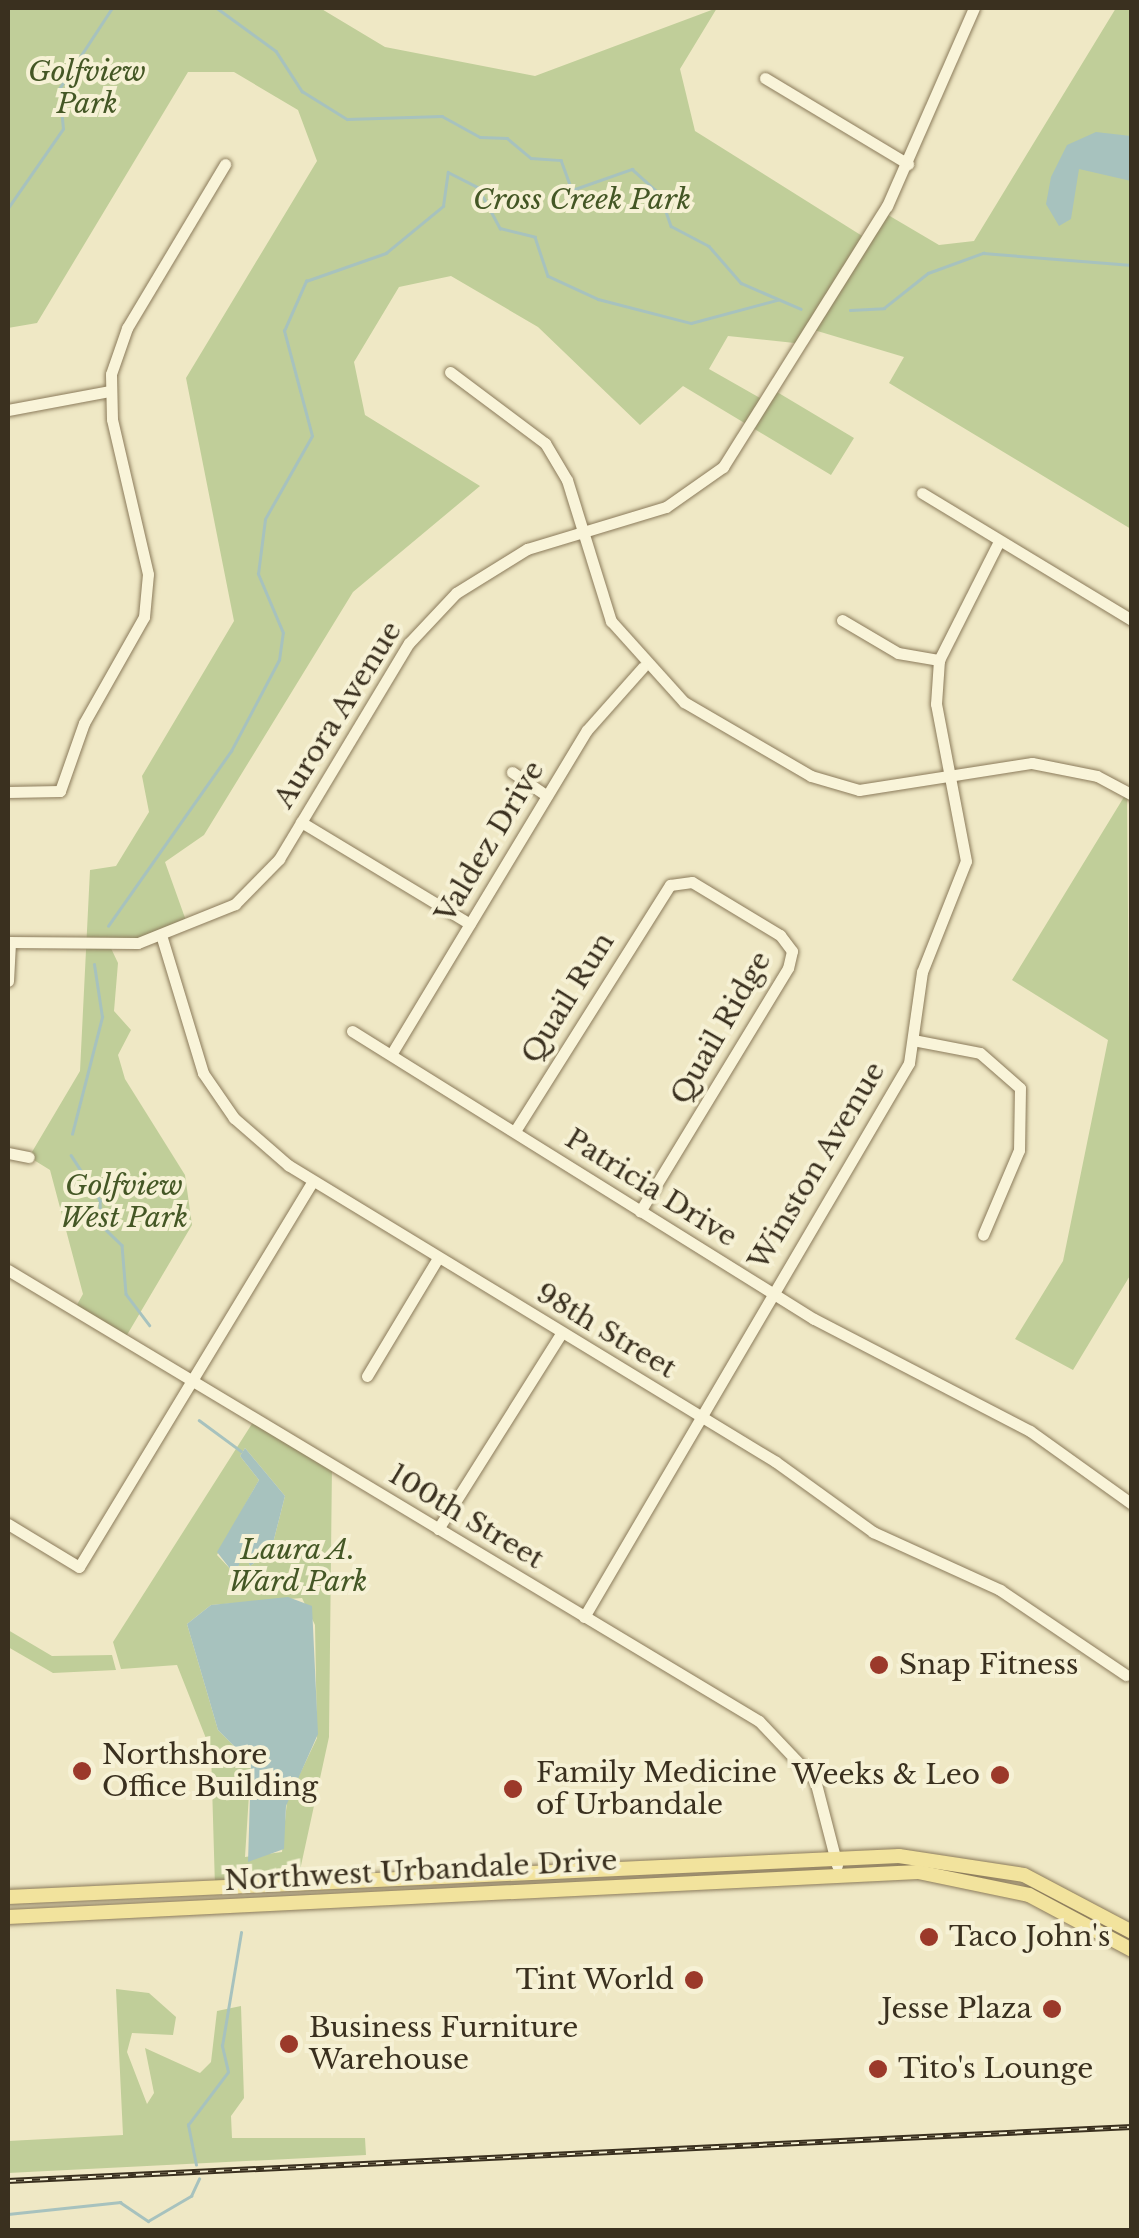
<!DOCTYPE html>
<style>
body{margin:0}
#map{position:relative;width:1139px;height:2238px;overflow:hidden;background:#efe8c5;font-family:"Libre Baskerville",serif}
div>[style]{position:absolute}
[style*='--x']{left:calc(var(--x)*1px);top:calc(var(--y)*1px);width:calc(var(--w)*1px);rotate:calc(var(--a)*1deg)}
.green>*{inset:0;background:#c0ce99}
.water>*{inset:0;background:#a7c2be}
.stream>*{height:2.5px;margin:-1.25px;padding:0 1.25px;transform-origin:1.25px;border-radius:1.25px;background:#a7c2be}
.roads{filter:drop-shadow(0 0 2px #8b7b5b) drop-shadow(0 0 2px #8b7b5b)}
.minor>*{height:11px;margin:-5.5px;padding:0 5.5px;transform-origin:5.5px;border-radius:5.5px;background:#f9f4d9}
.major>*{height:14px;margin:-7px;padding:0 7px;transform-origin:7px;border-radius:7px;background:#f2e39d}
.rail>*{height:6px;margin-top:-3px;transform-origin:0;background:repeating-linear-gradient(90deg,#f6f1d5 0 8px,#3a301f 0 16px);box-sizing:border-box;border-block:2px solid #3a301f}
.dots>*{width:28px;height:28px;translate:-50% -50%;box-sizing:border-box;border:5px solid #f6f1d5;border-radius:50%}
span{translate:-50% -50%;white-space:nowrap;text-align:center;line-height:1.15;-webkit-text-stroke:8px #f6f1d5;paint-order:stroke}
.park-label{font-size:28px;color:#445725;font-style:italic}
.street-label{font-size:28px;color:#3a301f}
.poi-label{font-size:28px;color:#3a301f}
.left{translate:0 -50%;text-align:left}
.right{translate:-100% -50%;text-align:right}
.frame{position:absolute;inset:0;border:10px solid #3a301f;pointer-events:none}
</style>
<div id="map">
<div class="green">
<i style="clip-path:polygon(8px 8px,320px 8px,385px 47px,535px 76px,717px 8px,680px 69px,695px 131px,867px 239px,883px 212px,939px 245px,974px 241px,1116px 8px,1131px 8px,1131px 529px,889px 383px,904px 357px,814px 330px,804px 344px,728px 336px,709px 369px,769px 403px,777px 392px,854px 438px,831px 475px,683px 386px,640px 425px,538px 327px,451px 276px,399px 287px,354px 362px,365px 415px,480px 486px,353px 592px,204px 835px,165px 862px,189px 929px,109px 944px,118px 963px,114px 1011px,131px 1030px,118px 1055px,125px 1079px,185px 1175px,192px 1225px,124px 1340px,74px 1310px,83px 1294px,50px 1170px,29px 1157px,80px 1071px,90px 870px,116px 866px,149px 812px,142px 776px,234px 621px,186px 378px,317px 161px,298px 110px,234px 72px,188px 72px,37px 323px,8px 328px)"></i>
<i style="clip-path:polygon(1127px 792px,1131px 1274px,1073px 1370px,1015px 1339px,1063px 1261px,1108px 1040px,1012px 980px)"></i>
<i style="clip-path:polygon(evenodd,255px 1419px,332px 1465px,329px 1737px,297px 1884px,215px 1887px,211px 1751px,177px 1665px,121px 1669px,113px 1642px,255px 1419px,245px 1448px,285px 1496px,271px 1551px,250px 1566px,244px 1551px,235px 1574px,217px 1555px,259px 1480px,240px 1456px,245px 1448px,255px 1419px,302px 1598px,315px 1625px,317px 1738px,287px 1801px,282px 1852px,245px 1857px,251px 1763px,218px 1730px,187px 1624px,211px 1605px,302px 1598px)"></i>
<i style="clip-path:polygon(8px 1630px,52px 1656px,112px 1655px,116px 1670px,53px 1673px,8px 1647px)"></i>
<i style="clip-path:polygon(116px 1989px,149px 1993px,176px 2017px,173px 2035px,132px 2033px,127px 2052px,147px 2104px,154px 2093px,145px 2048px,200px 2073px,211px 2062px,217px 2011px,241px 2006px,244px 2098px,231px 2116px,232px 2138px,365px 2138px,366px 2155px,8px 2173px,8px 2141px,123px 2135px)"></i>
</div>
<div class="water">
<i style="clip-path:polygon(1096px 132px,1131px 136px,1131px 181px,1079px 169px,1071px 219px,1059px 226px,1046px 204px,1051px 177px,1067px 145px)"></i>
<i style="clip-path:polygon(245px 1448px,285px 1496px,271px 1551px,250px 1566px,244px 1552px,235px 1575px,217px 1552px,259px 1480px,240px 1456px)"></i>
<i style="clip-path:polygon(288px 1597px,312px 1606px,318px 1734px,286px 1806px,284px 1849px,248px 1862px,251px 1763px,218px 1730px,187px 1624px,211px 1605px)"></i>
</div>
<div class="stream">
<i style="--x:217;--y:8;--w:73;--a:36.1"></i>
<i style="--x:276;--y:51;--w:48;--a:57"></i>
<i style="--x:302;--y:91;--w:53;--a:31.9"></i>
<i style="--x:347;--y:119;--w:95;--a:-1.8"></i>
<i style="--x:442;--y:116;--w:43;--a:28.9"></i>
<i style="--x:480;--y:137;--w:27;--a:2"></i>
<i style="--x:507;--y:138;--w:31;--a:40"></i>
<i style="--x:531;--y:158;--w:30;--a:4"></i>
<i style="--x:561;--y:160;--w:32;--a:70"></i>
<i style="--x:572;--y:190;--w:64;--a:-19.3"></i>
<i style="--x:632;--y:169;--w:38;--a:42"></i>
<i style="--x:660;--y:194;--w:34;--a:71"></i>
<i style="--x:671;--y:226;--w:43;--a:27.8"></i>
<i style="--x:709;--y:246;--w:49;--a:49.1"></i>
<i style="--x:741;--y:283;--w:65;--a:23.4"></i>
<i style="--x:8;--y:208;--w:96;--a:-55.2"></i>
<i style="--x:63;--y:129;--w:40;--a:-95.7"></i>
<i style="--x:59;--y:89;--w:97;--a:-56.8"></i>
<i style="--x:850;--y:310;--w:34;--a:-3"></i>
<i style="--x:884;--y:308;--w:56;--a:-38.5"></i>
<i style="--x:928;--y:273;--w:59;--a:-20"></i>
<i style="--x:983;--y:253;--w:149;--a:4.6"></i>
<i style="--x:108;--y:926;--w:214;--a:-54.9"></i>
<i style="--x:231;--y:751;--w:103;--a:-62.2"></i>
<i style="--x:279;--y:660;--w:27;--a:-82"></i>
<i style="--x:283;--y:633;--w:64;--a:-113"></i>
<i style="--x:258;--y:574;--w:55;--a:-82.7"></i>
<i style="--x:265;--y:519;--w:95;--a:-60.5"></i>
<i style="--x:312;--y:436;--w:109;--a:-104.9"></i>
<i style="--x:284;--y:331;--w:55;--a:-66.3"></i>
<i style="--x:306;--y:281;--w:85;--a:-19.3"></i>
<i style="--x:386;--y:253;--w:74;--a:-39.5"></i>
<i style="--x:443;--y:206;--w:34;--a:-82"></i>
<i style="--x:448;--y:172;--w:34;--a:27"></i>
<i style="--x:478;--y:187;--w:47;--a:61.8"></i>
<i style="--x:500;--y:228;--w:36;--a:14"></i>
<i style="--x:535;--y:237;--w:41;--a:71.6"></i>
<i style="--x:548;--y:276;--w:55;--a:24.7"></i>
<i style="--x:598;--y:299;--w:96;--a:14.5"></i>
<i style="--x:691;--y:323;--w:89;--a:-15"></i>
<i style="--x:72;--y:1134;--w:121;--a:-75.6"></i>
<i style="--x:102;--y:1017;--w:53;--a:-98.7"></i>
<i style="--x:71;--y:1155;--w:54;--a:57.2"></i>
<i style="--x:100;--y:1200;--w:25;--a:88"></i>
<i style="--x:101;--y:1225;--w:29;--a:44"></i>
<i style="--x:122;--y:1245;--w:49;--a:85.3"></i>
<i style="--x:126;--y:1294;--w:39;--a:53"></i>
<i style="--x:199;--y:1420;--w:52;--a:36.4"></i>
<i style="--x:196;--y:2165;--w:41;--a:-101.3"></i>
<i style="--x:188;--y:2125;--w:66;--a:-53"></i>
<i style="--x:228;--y:2072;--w:27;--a:-103"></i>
<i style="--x:222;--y:2046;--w:115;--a:-80.5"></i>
<i style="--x:8;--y:2214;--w:113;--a:-6.1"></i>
<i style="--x:120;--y:2202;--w:34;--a:34"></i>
<i style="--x:148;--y:2221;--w:50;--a:-30.2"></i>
<i style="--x:191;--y:2196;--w:19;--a:-65"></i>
</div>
<div class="roads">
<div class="minor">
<i style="--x:765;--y:78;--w:167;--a:31"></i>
<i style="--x:450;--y:372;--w:119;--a:36.8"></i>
<i style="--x:545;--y:443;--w:43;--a:59.3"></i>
<i style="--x:567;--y:480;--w:148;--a:72.7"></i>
<i style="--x:611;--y:621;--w:109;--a:48"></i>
<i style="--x:684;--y:702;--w:147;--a:30.2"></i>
<i style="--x:811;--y:776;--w:50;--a:16.3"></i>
<i style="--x:859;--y:790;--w:175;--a:-8.9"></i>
<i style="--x:1032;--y:763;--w:66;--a:11.3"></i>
<i style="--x:1097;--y:776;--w:40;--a:28"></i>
<i style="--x:8;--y:410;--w:104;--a:-10.6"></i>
<i style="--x:922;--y:493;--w:245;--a:31.2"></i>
<i style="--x:842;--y:620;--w:65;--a:30.5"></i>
<i style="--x:898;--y:653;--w:42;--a:9.7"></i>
<i style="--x:512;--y:772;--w:42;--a:34.4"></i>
<i style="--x:8;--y:792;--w:52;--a:-1.1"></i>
<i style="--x:60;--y:791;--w:72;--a:-70.6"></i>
<i style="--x:84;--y:723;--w:122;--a:-60.5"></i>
<i style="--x:144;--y:617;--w:43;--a:-84.7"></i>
<i style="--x:148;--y:574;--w:159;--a:-103.1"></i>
<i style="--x:112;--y:419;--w:45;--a:-91.3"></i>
<i style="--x:111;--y:374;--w:49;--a:-70.8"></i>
<i style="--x:127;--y:328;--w:191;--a:-59.1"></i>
<i style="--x:301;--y:822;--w:197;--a:31.1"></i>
<i style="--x:162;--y:938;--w:141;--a:73.1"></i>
<i style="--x:203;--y:1073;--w:55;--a:55.4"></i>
<i style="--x:234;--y:1118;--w:72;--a:41"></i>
<i style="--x:288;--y:1165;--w:571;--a:31.32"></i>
<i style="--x:776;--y:1462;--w:120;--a:35.8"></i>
<i style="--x:873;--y:1532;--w:140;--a:24.5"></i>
<i style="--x:1000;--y:1590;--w:152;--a:34"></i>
<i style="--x:8;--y:942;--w:130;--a:0.4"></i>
<i style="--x:138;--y:943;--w:105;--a:-21.9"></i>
<i style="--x:235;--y:904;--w:63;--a:-45.6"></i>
<i style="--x:279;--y:859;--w:252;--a:-59"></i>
<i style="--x:409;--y:643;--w:69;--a:-46.8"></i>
<i style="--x:456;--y:593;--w:84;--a:-31.8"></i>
<i style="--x:527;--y:549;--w:145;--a:-16.8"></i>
<i style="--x:666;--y:507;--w:70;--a:-35.1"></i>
<i style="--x:723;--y:467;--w:308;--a:-57.9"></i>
<i style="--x:887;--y:206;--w:216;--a:-66.3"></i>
<i style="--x:8;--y:981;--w:39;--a:-87"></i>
<i style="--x:352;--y:1031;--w:544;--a:31.94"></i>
<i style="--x:814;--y:1319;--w:243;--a:27.4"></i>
<i style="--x:1030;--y:1431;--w:125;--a:35.6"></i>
<i style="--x:913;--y:1040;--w:68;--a:11"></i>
<i style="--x:980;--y:1053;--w:53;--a:41.2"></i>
<i style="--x:1020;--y:1088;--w:62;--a:90.9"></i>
<i style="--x:1019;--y:1150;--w:92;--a:113"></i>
<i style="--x:392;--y:1053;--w:377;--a:-58.9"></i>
<i style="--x:587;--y:730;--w:84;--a:-48.4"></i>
<i style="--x:515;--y:1131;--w:291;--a:-57.8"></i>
<i style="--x:670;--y:885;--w:22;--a:-8"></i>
<i style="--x:692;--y:882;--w:103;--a:31.1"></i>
<i style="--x:780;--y:935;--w:20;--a:53"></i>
<i style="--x:792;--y:951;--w:17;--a:103"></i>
<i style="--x:788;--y:968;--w:285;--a:121.3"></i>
<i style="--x:8;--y:1153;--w:21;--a:11"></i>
<i style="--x:8;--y:1270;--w:876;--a:30.99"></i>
<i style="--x:759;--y:1721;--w:81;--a:46.5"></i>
<i style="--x:815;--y:1780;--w:88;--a:75.5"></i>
<i style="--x:367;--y:1376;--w:138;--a:-59"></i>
<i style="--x:8;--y:1524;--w:83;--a:31.2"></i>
<i style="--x:79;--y:1567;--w:451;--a:-58.8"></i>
<i style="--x:438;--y:1529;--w:231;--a:-57.8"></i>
<i style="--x:584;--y:1617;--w:642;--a:-59.6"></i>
<i style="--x:909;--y:1063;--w:92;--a:-81.9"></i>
<i style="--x:922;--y:972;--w:119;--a:-68.4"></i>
<i style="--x:966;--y:861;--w:160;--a:-100.8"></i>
<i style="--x:936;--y:704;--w:44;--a:-86.1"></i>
<i style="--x:939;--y:660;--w:133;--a:-63.2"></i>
</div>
<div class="major">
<i style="--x:8;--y:1897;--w:892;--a:-2.63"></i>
<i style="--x:899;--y:1856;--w:126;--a:8.6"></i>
<i style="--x:1024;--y:1875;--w:122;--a:27.8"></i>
<i style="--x:8;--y:1917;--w:911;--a:-2.83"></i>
<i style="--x:918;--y:1872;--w:113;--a:11.7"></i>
<i style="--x:1029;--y:1895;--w:117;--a:28.1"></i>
</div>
</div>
<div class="rail">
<i style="--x:8;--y:2181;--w:1125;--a:-2.75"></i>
</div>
<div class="dots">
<i style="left:879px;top:1665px;background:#9b392a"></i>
<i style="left:82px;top:1771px;background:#9b392a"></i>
<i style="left:1000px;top:1775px;background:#9b392a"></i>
<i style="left:513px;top:1789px;background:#9b392a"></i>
<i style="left:929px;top:1937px;background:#9b392a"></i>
<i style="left:694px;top:1980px;background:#9b392a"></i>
<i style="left:1052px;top:2009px;background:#9b392a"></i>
<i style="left:289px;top:2044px;background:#9b392a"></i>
<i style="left:878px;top:2069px;background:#9b392a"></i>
</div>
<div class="park-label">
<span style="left:87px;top:88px">Golfview<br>Park</span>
<span style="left:582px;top:200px">Cross Creek Park</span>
<span style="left:124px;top:1202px">Golfview<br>West Park</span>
<span style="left:298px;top:1566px">Laura A.<br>Ward Park</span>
</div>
<div class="street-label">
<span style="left:338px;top:715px;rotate:-58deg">Aurora Avenue</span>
<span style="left:490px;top:842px;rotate:-59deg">Valdez Drive</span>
<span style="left:568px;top:998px;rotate:-58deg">Quail Run</span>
<span style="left:721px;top:1028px;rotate:-60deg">Quail Ridge</span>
<span style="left:817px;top:1166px;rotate:-59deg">Winston Avenue</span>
<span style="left:651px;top:1188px;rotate:32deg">Patricia Drive</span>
<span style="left:606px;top:1331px;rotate:31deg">98th Street</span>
<span style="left:466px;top:1517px;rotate:31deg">100th Street</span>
<span style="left:421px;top:1871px;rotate:-3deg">Northwest Urbandale Drive</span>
</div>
<div class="poi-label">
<span class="left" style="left:899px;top:1665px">Snap Fitness</span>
<span class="left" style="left:102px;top:1771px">Northshore<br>Office Building</span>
<span class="left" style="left:536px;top:1789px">Family Medicine<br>of Urbandale</span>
<span class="right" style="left:980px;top:1775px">Weeks &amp; Leo</span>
<span class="left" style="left:949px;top:1937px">Taco John's</span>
<span class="right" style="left:674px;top:1980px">Tint World</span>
<span class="right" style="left:1032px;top:2009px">Jesse Plaza</span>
<span class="left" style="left:309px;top:2044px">Business Furniture<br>Warehouse</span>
<span class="left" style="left:898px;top:2069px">Tito's Lounge</span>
</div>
<div class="frame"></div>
</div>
